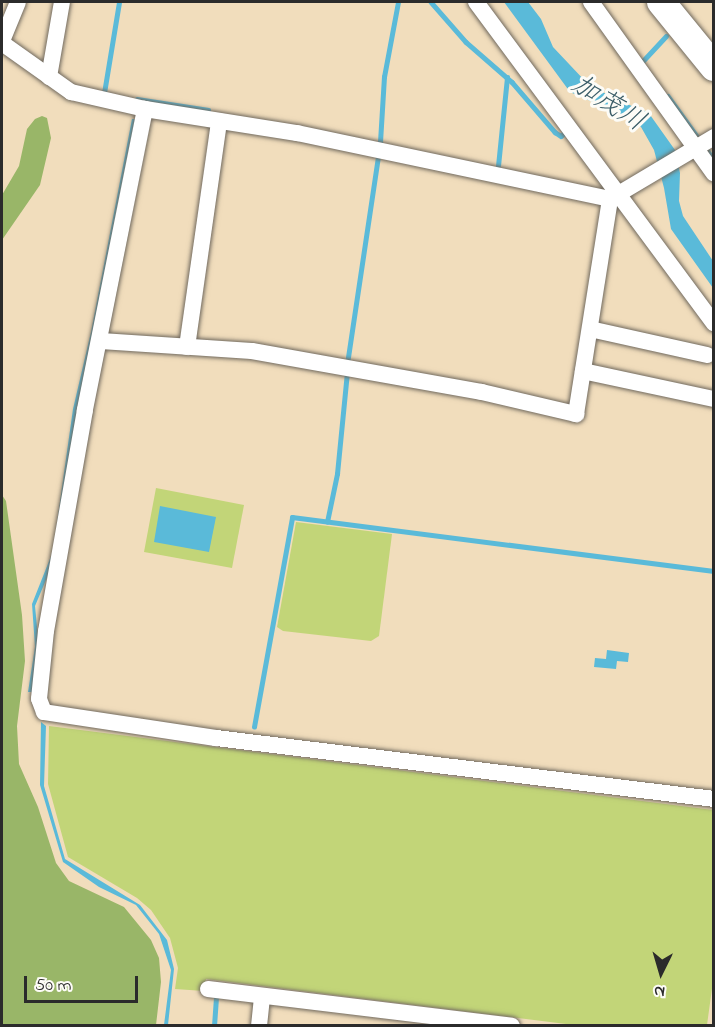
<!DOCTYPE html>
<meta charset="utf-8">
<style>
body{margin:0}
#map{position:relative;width:715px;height:1027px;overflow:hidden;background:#f1ddbc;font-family:"Indie Flower","Klee One",sans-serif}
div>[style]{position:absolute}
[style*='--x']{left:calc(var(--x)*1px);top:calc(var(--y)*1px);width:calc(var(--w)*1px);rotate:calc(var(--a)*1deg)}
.green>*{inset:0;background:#c2d578}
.forest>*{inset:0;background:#99b668}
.water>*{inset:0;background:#5abad9}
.stream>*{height:4.5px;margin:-2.25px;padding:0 2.25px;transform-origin:2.25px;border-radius:2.25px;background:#5abad9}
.roads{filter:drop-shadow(0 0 2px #70695e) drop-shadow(0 0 2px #70695e)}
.minor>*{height:16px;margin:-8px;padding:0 8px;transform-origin:8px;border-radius:8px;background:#fff}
.trunk>*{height:28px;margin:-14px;padding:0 14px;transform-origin:14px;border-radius:14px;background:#fff}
span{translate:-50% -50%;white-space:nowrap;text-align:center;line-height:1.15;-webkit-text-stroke:6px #fdfcf7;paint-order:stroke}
.water-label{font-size:27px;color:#3b5d68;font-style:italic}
.frame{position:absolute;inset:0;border:3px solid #2b2b2b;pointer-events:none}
.north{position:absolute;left:631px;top:943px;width:60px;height:60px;-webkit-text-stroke:4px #fdfcf7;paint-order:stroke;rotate:185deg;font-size:16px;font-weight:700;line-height:24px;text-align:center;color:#2b2b2b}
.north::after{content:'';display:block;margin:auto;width:21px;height:27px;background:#2b2b2b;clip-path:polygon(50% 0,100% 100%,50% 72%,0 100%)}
.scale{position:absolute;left:24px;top:976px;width:114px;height:27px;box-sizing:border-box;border:3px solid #2b2b2b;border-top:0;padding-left:8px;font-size:18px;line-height:21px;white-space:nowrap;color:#2b2b2b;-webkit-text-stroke:4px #fdfcf7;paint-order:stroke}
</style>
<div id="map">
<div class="green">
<i style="clip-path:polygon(156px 488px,244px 505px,232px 568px,144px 552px)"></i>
<i style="clip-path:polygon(296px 522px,392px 534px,379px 636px,371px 641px,283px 631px,277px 627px)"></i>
<i style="clip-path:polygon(49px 726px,713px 810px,714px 974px,707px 1025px,574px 1025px,206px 979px,204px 991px,175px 989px,178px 968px,170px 938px,151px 910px,137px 898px,68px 857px,48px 784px)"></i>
</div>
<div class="forest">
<i style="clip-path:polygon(42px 116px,47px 118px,51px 138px,40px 185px,2px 240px,2px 195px,19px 166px,27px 129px,35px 119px)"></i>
<i style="clip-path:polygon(2px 495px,6px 501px,22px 615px,25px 661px,17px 726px,19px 764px,38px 807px,56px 863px,69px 881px,124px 907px,151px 940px,159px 958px,161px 982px,156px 1025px,2px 1025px)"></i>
</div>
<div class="water">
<i style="clip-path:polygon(504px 2px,528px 2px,541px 19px,553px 47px,586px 82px,616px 100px,648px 112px,675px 150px,680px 173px,679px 201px,683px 216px,713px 261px,713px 288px,671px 229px,664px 188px,654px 150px,641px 127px,627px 117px,570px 92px)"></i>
<i style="clip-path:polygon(132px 119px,136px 119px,54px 561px,35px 606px,39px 647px,32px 692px,28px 692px,35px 647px,32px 604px,53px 551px,73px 409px,91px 332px)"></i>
<i style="clip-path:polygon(160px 506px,216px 517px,209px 552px,154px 542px)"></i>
<i style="clip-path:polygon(607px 650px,629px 653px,628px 662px,617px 661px,616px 669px,594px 667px,595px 658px,606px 659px)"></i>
<i style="clip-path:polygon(41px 722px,46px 726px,44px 786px,65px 859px,140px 905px,167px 940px,174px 969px,168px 1025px,164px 1025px,171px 970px,159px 934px,136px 905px,99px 887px,63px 862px,40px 785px)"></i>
</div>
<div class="stream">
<i style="--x:431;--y:2;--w:53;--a:48.8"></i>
<i style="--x:466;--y:42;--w:61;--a:41"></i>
<i style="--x:512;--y:82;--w:66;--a:49.3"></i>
<i style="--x:555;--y:132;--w:7;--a:34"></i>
<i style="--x:561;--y:136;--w:6;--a:-45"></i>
<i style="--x:640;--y:64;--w:38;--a:-47"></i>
<i style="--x:104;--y:93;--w:92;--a:-80.6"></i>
<i style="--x:668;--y:96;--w:75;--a:54.2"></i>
<i style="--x:137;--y:99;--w:72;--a:8.8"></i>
<i style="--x:498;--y:166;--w:89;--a:-84.2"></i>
<i style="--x:347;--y:364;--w:224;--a:-81.5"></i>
<i style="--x:380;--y:142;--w:65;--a:-86.5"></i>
<i style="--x:384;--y:77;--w:76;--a:-79.4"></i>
<i style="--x:327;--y:522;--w:49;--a:-78.2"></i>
<i style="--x:337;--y:474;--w:102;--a:-84.4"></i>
<i style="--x:254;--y:727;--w:213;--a:-79.7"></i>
<i style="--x:292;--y:517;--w:425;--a:7.3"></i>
<i style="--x:214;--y:1026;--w:29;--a:-86"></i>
</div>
<div class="roads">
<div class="minor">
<i style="--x:476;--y:2;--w:400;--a:53.5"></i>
<i style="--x:591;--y:2;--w:211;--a:54.4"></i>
<i style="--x:2;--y:41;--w:42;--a:-67.7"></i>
<i style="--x:2;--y:43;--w:85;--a:35.4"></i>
<i style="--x:71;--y:92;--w:76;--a:12.9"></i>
<i style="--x:145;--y:109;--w:154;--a:9"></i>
<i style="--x:297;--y:133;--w:320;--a:11.9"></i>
<i style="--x:610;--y:199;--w:121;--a:-30.8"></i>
<i style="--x:49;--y:77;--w:76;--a:-80.2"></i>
<i style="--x:145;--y:109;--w:307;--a:101.3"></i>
<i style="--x:85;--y:410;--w:224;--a:100"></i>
<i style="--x:46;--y:631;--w:68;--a:95.9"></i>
<i style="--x:39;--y:699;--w:14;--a:69"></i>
<i style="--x:44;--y:712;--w:174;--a:8.6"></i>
<i style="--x:216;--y:738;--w:502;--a:6.98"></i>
<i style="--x:590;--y:329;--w:120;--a:12.5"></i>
<i style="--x:101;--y:341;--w:151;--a:3.8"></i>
<i style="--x:252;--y:351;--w:234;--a:10.1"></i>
<i style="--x:482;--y:392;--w:97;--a:13.2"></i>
<i style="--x:576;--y:414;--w:218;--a:-81"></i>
<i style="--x:187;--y:347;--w:228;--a:-81.9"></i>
<i style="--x:583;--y:371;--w:134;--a:12.1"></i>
<i style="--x:208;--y:989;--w:306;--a:6.9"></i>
<i style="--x:259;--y:1026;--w:30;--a:-84"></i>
</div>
<div class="trunk">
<i style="--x:661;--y:2;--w:84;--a:50.8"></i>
</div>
</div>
<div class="water-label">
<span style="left:608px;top:104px;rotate:32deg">加茂川</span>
</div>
<div class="frame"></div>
<div class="north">N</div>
<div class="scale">50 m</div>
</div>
